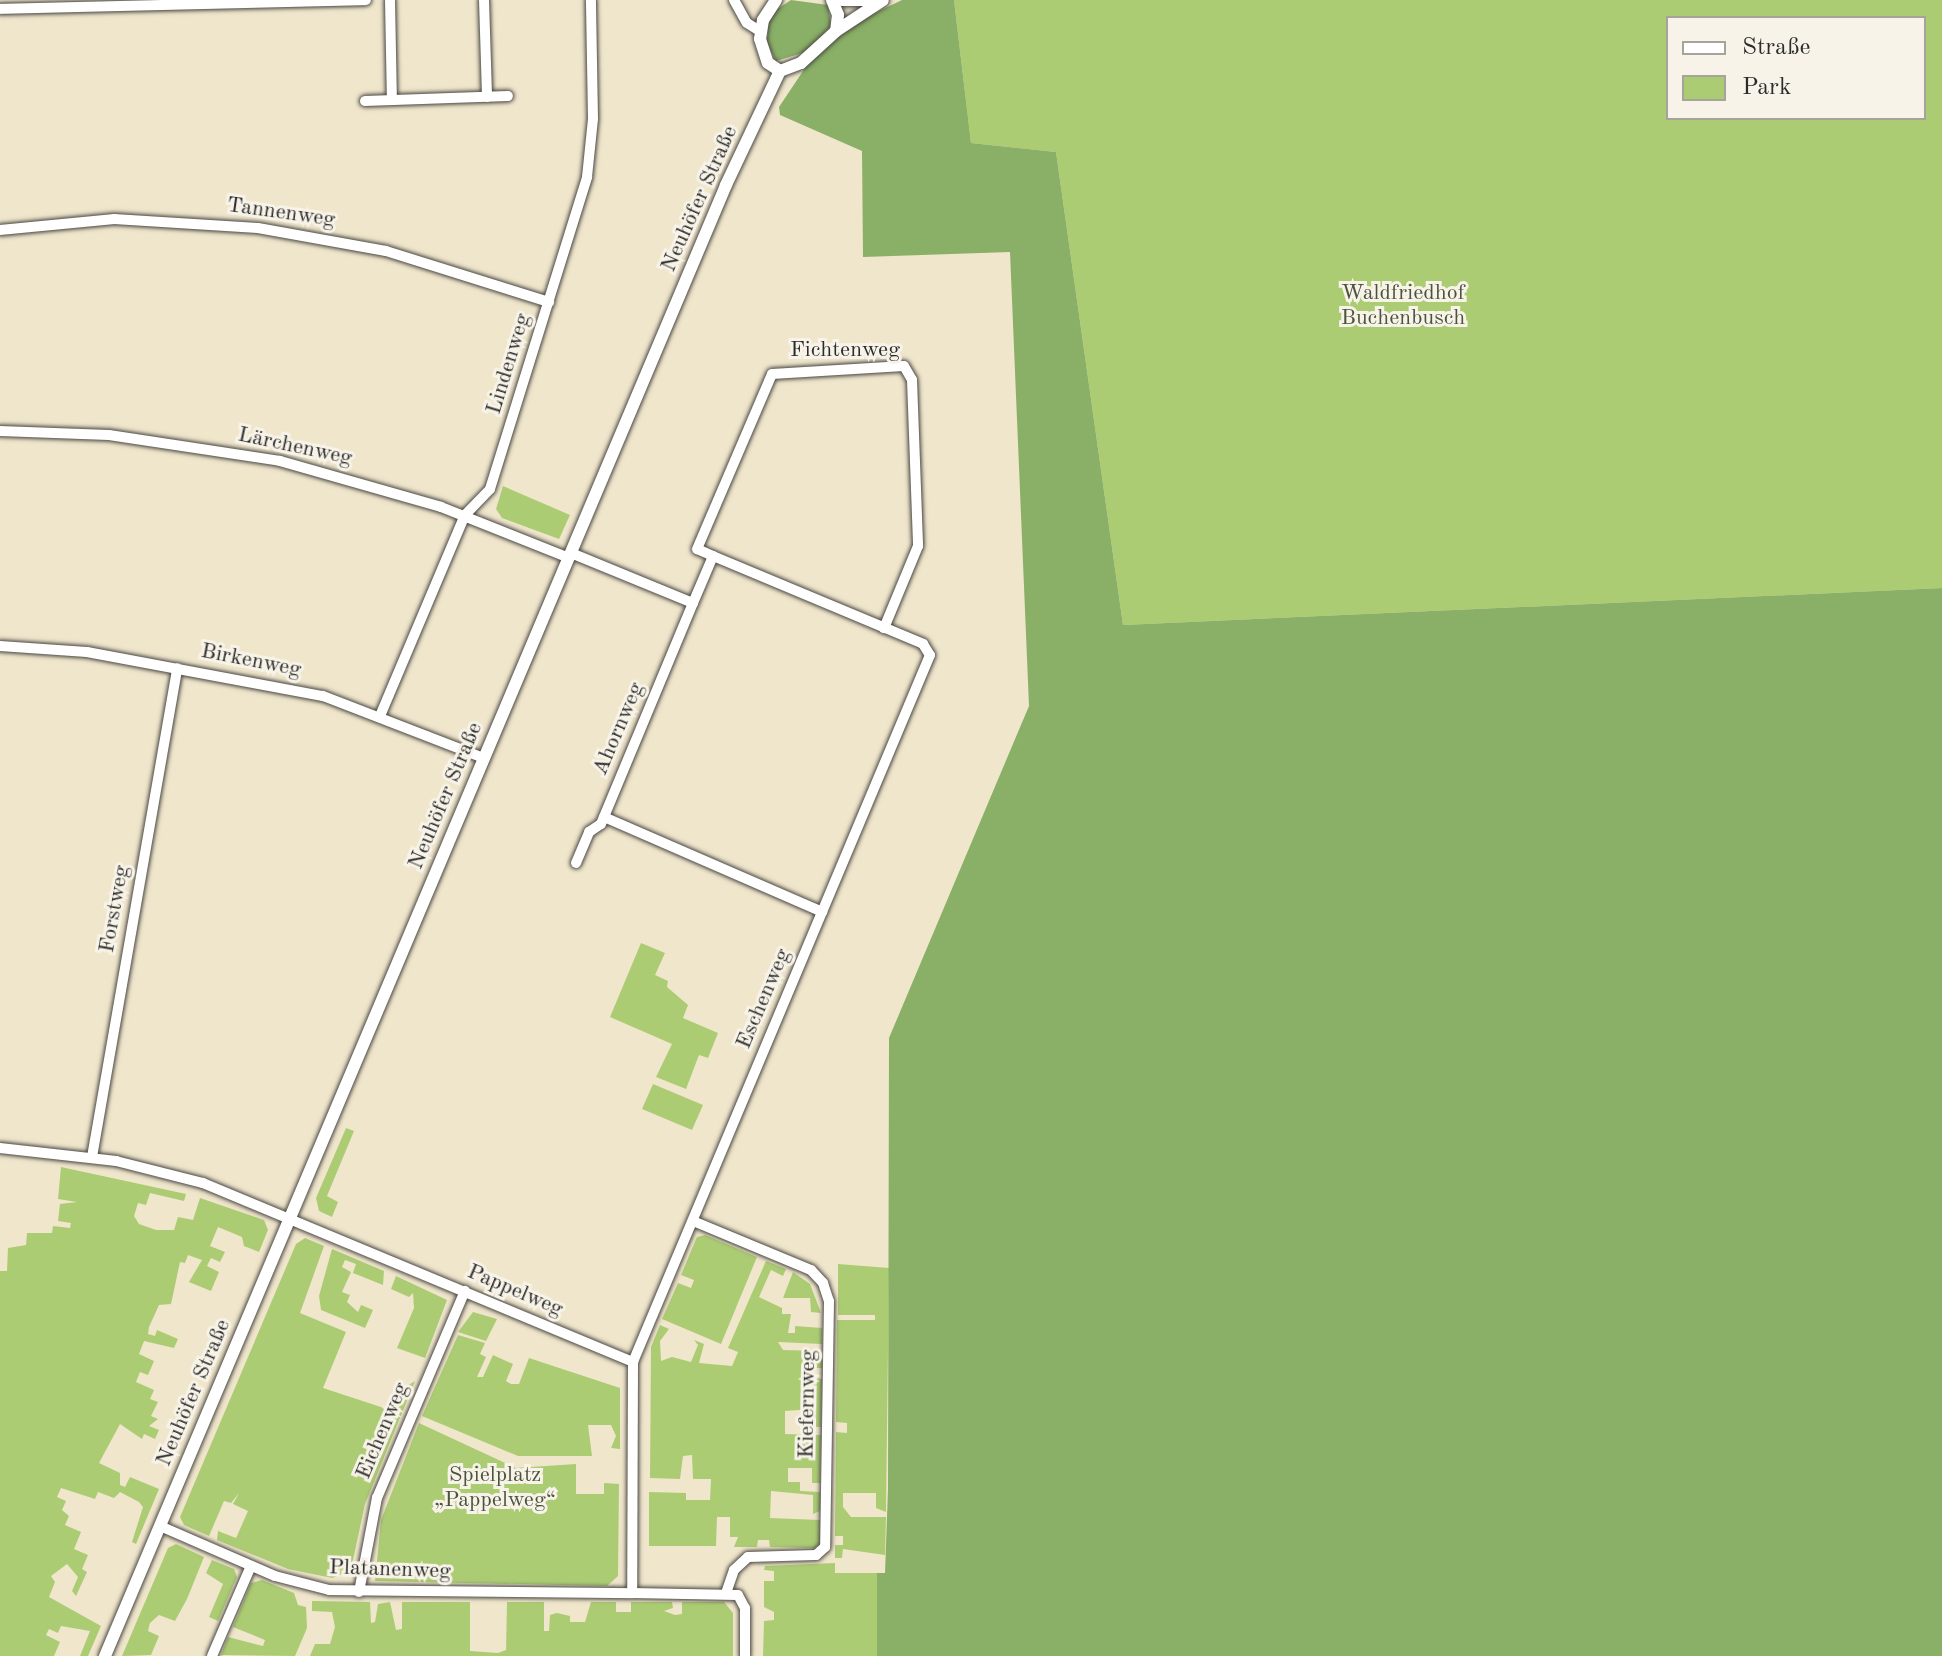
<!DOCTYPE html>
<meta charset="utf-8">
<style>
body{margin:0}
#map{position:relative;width:1942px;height:1656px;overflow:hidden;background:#f0e6cc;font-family:"Old Standard TT",serif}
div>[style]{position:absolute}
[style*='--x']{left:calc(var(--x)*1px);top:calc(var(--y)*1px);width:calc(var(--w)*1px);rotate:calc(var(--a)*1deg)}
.green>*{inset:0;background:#accc74}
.forest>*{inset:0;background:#89b066}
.roads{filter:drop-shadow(0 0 2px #494743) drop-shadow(0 0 2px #494743)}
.minor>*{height:10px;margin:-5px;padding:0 5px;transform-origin:5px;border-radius:5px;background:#fff}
.tertiary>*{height:12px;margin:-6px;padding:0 6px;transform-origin:6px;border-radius:6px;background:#fff}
span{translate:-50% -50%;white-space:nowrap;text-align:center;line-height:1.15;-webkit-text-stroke:6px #f7f3e8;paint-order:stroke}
.street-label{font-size:22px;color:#2b2b2b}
.park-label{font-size:22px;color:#4b533d}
.legend{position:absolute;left:1666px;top:16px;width:260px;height:104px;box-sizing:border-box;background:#f7f3e8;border:2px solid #a5a39c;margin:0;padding:10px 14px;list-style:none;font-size:24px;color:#2b2b2b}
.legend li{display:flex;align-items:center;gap:16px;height:40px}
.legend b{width:40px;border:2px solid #a5a39c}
</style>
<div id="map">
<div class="green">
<i style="clip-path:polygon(evenodd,954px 0,1942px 0,1942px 588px,1123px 625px,1056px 152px,971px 143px,954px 0,1668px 18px,1924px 18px,1924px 118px,1668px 118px,1668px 18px)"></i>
<i style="clip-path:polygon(503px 486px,570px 515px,559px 539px,502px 518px,496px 509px)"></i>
<i style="clip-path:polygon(641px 943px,665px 953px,655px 975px,668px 981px,667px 987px,688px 1005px,683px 1018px,718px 1033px,708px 1058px,699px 1055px,686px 1089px,656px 1077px,672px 1044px,610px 1017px)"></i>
<i style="clip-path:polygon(653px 1084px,703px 1105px,692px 1130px,642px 1109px)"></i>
<i style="clip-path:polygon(346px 1128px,354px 1131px,327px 1196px,338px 1202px,332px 1217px,319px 1211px,316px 1198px)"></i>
<i style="clip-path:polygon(61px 1167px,186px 1194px,184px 1201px,150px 1193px,146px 1205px,138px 1203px,134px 1216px,139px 1224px,156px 1230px,174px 1230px,178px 1217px,193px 1220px,200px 1198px,264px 1220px,268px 1230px,259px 1252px,244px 1246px,242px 1237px,218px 1227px,210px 1246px,225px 1252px,220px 1262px,211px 1258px,207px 1266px,219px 1272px,211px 1291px,189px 1282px,202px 1260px,188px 1255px,185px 1263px,180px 1262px,171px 1304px,159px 1305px,149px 1327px,148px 1334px,155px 1336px,157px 1330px,178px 1339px,174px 1348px,144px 1341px,139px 1354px,154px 1361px,148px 1375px,140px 1372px,136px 1382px,154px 1390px,150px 1399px,158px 1402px,151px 1416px,158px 1419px,149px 1426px,159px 1430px,155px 1439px,144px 1434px,142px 1439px,120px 1424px,99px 1463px,120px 1473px,120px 1485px,125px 1487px,130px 1477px,159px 1489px,136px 1544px,132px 1542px,143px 1507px,139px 1502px,120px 1492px,114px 1498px,98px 1492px,95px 1499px,61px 1488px,57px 1497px,66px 1501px,62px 1510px,69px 1516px,65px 1525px,81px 1532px,74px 1549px,88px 1555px,82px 1569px,87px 1572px,76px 1596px,72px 1591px,78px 1577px,67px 1564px,51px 1576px,55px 1582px,49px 1597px,101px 1626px,88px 1656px,80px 1656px,90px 1631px,61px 1626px,58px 1633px,49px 1629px,46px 1635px,60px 1642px,54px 1656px,0 1656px,0 1271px,7px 1271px,8px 1248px,26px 1245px,27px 1233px,52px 1233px,53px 1226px,70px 1228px,71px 1223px,58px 1221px,60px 1204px,77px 1202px,58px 1199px)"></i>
<i style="clip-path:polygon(705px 1235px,757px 1257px,721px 1344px,662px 1319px,678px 1283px,691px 1288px,694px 1280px,681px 1275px,697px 1237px)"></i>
<i style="clip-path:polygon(305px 1238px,324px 1246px,300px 1313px,346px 1332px,323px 1388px,396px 1412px,407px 1386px,415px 1381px,365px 1504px,353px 1560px,346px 1573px,332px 1578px,288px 1569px,217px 1540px,218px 1531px,236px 1538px,248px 1511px,233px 1504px,239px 1493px,231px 1503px,224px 1501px,209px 1536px,184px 1525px,180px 1517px,296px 1244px)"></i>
<i style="clip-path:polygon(332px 1249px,384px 1271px,383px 1285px,353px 1273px,356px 1264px,345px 1260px,342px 1267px,351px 1272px,342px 1292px,350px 1295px,347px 1302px,358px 1312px,361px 1305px,373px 1310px,365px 1328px,321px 1310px,319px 1296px)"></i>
<i style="clip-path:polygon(766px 1261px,786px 1269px,783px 1276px,771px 1270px,759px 1297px,782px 1308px,782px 1314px,791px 1314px,788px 1333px,795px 1333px,795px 1326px,822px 1328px,822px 1344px,778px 1342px,783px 1350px,822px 1351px,822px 1368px,815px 1368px,810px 1378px,822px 1379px,821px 1427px,814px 1427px,814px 1409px,785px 1411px,785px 1434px,821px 1435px,820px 1483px,812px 1483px,812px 1468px,788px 1468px,788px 1482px,800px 1482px,800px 1491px,820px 1492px,820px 1511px,813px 1514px,813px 1495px,771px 1491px,770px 1518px,820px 1520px,820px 1543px,815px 1548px,770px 1547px,769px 1540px,758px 1540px,757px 1547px,734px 1547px,738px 1537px,730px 1537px,730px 1517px,717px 1517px,716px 1546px,649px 1546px,649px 1492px,686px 1493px,686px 1500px,710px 1500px,711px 1479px,693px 1479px,692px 1455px,683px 1456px,680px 1479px,650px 1478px,651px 1347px,660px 1325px,669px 1329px,660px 1341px,661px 1361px,672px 1357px,691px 1362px,698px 1345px,694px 1340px,704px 1344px,699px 1363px,732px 1366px,738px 1352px,728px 1348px)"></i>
<i style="clip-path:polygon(838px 1264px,889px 1268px,886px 1512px,876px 1508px,876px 1493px,843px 1493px,843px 1507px,851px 1517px,886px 1517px,885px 1555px,843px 1549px,842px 1558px,835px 1558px,835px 1545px,843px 1545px,843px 1536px,835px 1536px,836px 1432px,847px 1433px,847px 1423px,836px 1422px,837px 1320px,875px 1320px,875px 1315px,838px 1315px)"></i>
<i style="clip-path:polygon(793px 1272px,810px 1284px,821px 1313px,811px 1312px,810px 1298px,783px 1298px)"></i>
<i style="clip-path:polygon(396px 1276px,447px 1300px,425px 1358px,397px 1348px,414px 1308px,413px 1293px,409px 1297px,391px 1289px)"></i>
<i style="clip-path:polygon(473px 1312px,497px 1319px,486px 1341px,458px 1332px)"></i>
<i style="clip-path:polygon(458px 1335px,485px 1343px,480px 1354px,486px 1357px,477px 1377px,483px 1377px,493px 1355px,513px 1364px,506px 1381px,511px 1384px,519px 1384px,529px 1358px,620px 1388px,620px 1449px,611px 1448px,616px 1436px,611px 1425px,588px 1425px,592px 1456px,518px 1456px,422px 1416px)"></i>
<i style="clip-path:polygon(419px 1423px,516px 1468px,576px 1464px,576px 1494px,604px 1494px,604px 1483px,619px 1484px,618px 1576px,607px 1586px,375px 1581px,381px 1520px)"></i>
<i style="clip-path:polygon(176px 1544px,204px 1557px,187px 1599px,175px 1621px,159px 1615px,150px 1623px,148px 1631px,159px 1636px,151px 1655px,122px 1656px,168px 1548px)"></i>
<i style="clip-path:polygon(212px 1560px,234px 1569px,237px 1577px,218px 1621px,209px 1617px,223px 1584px,206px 1573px)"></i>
<i style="clip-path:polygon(835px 1563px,835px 1573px,877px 1573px,877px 1656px,763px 1656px,764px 1621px,774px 1620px,774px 1612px,764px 1607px,764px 1581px,774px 1581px,774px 1571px,764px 1570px,765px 1566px)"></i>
<i style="clip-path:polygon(262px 1580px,294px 1593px,298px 1605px,306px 1607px,307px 1628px,295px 1656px,221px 1655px,228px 1637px,263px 1646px,265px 1640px,233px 1627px,251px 1583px)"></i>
<i style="clip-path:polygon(312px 1601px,370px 1602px,371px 1623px,375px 1622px,378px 1604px,390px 1602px,396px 1630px,402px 1629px,402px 1602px,470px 1602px,470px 1651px,498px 1653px,506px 1650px,507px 1602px,544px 1602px,544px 1631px,549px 1631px,550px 1615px,557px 1613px,570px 1616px,570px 1622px,585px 1622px,591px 1602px,616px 1602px,616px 1612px,631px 1612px,631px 1602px,672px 1602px,673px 1608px,664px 1611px,675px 1615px,682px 1614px,682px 1602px,724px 1602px,733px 1613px,733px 1656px,310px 1656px,315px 1644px,330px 1644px,335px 1627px,332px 1612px,312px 1611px)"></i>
</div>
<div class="forest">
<i style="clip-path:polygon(791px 0,828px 5px,831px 26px,806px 52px,776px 61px,767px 43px,768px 22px,776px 10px)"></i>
<i style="clip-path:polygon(902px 0,954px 0,971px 143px,1056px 152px,1123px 625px,1942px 588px,1942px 1656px,877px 1656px,877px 1573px,885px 1573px,888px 1489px,889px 1038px,1029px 706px,1010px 252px,863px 257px,862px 151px,780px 115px,779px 107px,809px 62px,856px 22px)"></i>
</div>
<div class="roads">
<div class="minor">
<i style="--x:390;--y:0;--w:100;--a:88.9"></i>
<i style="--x:484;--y:0;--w:97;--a:88.2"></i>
<i style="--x:734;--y:0;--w:26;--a:61"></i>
<i style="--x:747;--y:23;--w:15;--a:32"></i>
<i style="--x:0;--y:9;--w:366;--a:-1.4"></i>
<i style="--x:365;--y:101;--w:143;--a:-2"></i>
<i style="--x:0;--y:230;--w:115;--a:-5.5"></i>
<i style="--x:114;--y:219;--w:144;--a:3.6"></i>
<i style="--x:258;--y:228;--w:130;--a:10.2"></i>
<i style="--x:386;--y:251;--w:171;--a:17.4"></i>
<i style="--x:0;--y:431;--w:109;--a:2.1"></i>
<i style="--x:109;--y:435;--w:173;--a:8.6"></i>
<i style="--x:280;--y:461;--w:167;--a:15.9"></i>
<i style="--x:441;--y:507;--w:138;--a:21.7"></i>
<i style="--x:571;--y:553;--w:132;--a:22.3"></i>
<i style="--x:693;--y:603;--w:51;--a:-66.9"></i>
<i style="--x:713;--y:556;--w:228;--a:22.7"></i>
<i style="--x:923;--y:644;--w:13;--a:58"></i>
<i style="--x:930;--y:655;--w:767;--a:112.79"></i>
<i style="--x:713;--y:556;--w:17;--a:-156"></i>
<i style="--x:697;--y:549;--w:190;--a:-66.8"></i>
<i style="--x:772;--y:374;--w:132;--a:-3.5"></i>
<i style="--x:904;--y:366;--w:16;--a:60"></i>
<i style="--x:912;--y:380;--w:166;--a:87.9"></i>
<i style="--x:918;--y:546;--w:89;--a:112.5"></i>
<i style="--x:0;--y:646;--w:87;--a:3.9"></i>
<i style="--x:87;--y:652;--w:240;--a:10.6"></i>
<i style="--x:323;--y:696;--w:173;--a:21.1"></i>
<i style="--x:380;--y:716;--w:218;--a:-67.1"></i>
<i style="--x:465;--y:515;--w:36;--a:-46"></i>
<i style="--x:490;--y:489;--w:327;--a:-72.7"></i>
<i style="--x:587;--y:177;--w:58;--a:-84.1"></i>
<i style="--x:593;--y:119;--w:119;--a:-91"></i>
<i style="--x:604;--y:817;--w:238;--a:23.5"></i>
<i style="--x:576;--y:863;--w:34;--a:-67"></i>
<i style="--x:589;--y:832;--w:14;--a:-34"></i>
<i style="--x:601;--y:824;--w:239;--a:-67.4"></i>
<i style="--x:0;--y:1148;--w:117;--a:6.4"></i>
<i style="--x:116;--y:1161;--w:90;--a:14.2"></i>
<i style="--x:203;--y:1183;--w:466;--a:22.6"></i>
<i style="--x:633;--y:1362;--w:231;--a:90.2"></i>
<i style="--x:632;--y:1593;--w:106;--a:1.1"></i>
<i style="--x:738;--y:1595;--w:15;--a:62"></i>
<i style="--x:745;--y:1608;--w:48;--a:90"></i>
<i style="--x:92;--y:1157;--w:496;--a:-80.1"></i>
<i style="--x:693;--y:1221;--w:128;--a:22.6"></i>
<i style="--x:811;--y:1270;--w:18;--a:47"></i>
<i style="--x:823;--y:1283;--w:19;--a:72"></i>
<i style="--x:829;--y:1301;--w:246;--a:90.9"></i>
<i style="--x:825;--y:1547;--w:12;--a:138"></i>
<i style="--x:816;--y:1555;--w:68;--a:178.3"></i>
<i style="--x:748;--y:1557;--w:19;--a:137"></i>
<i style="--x:734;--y:1570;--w:24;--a:109"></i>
<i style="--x:160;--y:1526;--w:125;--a:23.5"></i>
<i style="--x:275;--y:1576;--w:56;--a:14.5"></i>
<i style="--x:329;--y:1590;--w:303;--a:0.6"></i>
<i style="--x:359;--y:1592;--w:96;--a:-79.2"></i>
<i style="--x:377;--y:1498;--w:225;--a:-67"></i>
<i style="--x:212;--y:1656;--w:98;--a:-66.6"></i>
</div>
<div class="tertiary">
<i style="--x:776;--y:0;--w:24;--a:123"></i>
<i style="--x:763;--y:20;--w:19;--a:99"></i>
<i style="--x:760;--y:39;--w:25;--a:72"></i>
<i style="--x:768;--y:63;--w:14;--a:34"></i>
<i style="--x:832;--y:0;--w:16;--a:68"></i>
<i style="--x:838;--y:15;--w:16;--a:97"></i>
<i style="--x:842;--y:0;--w:28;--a:0"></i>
<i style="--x:780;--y:71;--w:22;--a:-21"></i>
<i style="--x:801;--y:63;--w:47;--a:-42.4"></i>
<i style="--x:836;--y:31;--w:56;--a:-33.4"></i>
<i style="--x:105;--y:1656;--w:1597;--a:-67.11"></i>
<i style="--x:726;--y:185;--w:126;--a:-64.7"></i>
</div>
</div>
<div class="street-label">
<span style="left:700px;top:199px;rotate:-66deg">Neuhöfer Straße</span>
<span style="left:281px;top:213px;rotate:8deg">Tannenweg</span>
<span style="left:845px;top:351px">Fichtenweg</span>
<span style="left:509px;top:364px;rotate:-73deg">Lindenweg</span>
<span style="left:295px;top:447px;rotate:12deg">Lärchenweg</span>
<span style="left:251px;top:661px;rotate:11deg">Birkenweg</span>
<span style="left:619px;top:729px;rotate:-67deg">Ahornweg</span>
<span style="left:446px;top:796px;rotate:-67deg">Neuhöfer Straße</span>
<span style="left:115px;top:909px;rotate:-80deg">Forstweg</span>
<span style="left:764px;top:999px;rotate:-67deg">Eschenweg</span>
<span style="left:515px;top:1291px;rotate:23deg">Pappelweg</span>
<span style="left:194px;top:1393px;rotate:-67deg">Neuhöfer Straße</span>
<span style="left:808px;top:1404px;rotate:-89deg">Kiefernweg</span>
<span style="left:383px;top:1431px;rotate:-67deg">Eichenweg</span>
<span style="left:390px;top:1570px;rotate:2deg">Platanenweg</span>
</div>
<div class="park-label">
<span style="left:1403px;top:306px">Waldfriedhof<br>Buchenbusch</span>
<span style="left:495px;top:1488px">Spielplatz<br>„Pappelweg“</span>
</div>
<ul class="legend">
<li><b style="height:10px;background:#fff"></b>Straße</li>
<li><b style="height:22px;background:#accc74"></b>Park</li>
</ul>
</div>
